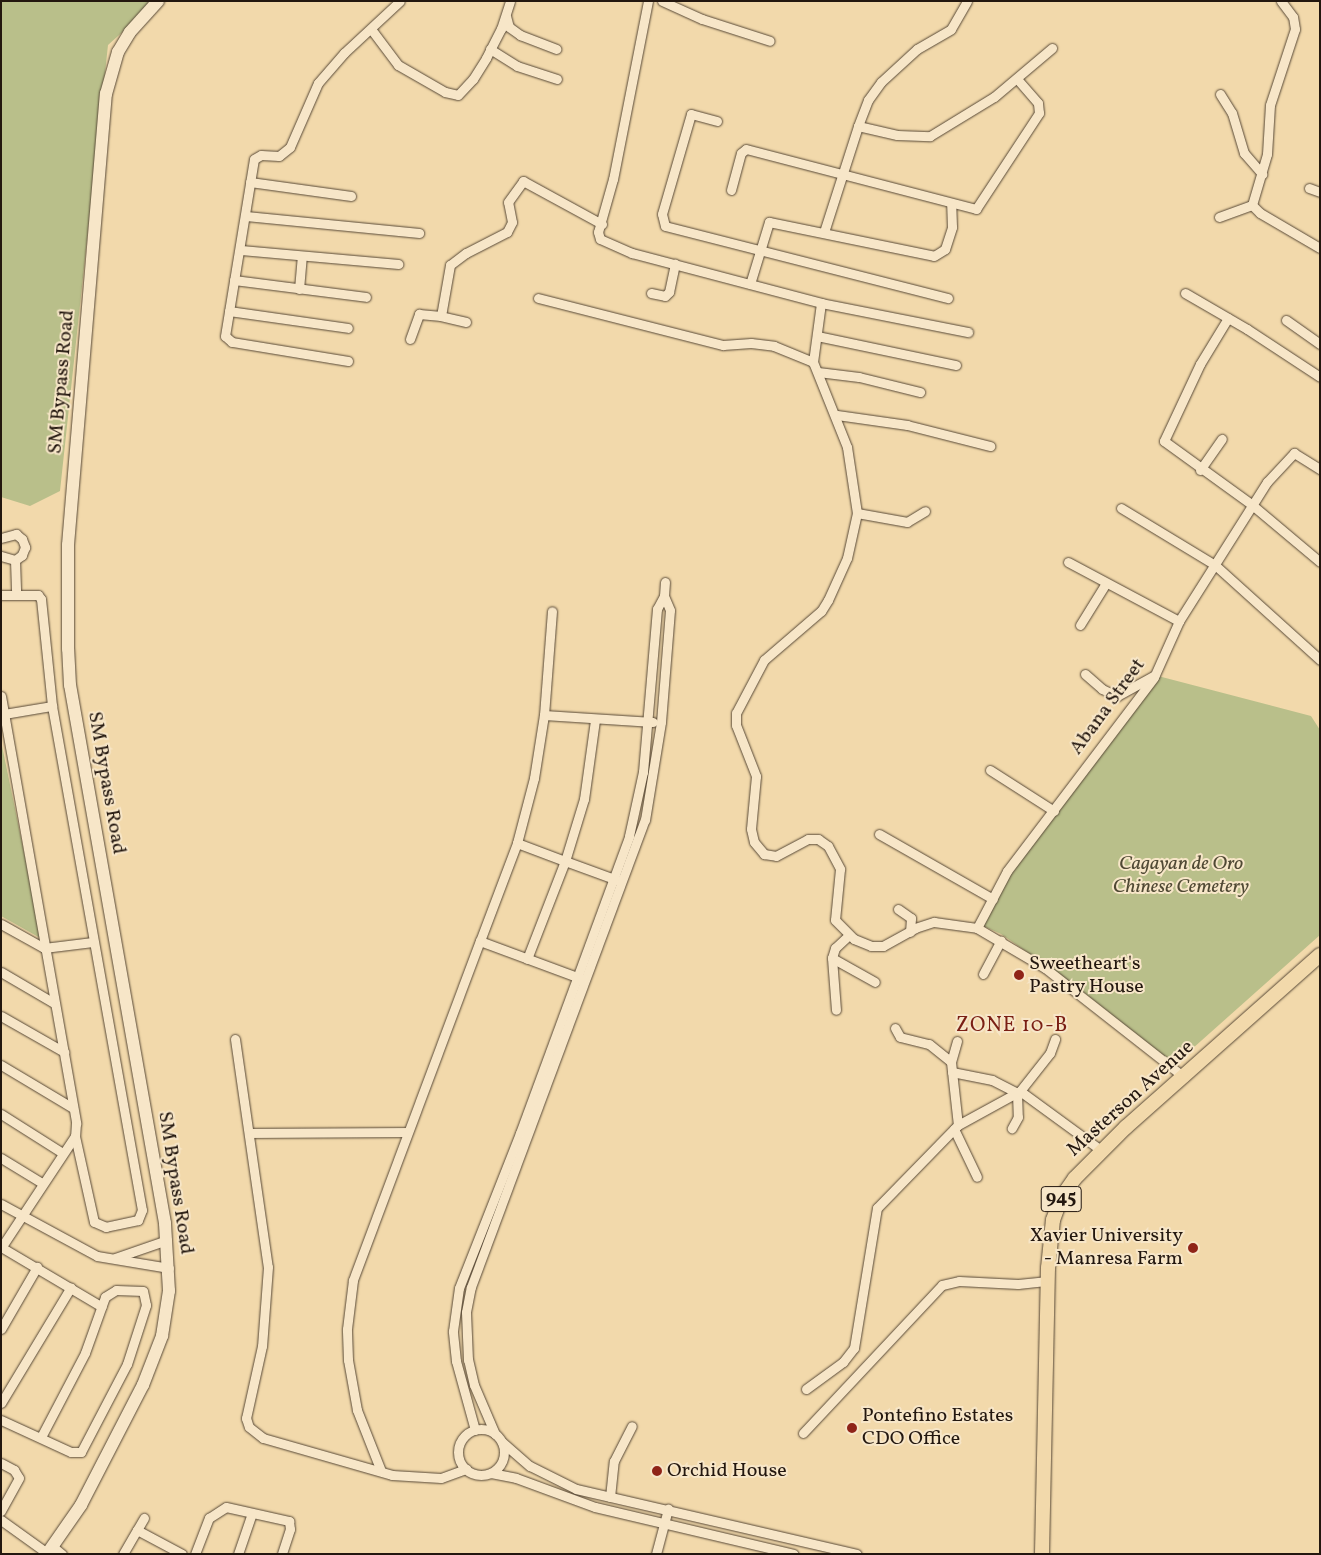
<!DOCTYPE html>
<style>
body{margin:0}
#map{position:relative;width:1321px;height:1555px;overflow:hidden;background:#f2d9ab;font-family:Vollkorn,serif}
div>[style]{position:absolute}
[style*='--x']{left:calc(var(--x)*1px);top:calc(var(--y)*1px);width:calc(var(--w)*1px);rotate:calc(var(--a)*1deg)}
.green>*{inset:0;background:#b9bf8a}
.roads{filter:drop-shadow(0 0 1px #574836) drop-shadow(0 0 1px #574836)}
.street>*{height:9px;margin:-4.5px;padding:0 4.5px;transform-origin:4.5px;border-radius:4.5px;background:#f7e6c8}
.street>.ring{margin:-4.5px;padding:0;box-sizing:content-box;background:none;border:9px solid #f7e6c8;border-radius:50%}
.secondary>*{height:12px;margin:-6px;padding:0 6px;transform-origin:6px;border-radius:6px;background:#f7e6c8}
.primary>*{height:14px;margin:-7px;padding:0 7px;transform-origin:7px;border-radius:7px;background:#f2d9ab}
.dots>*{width:14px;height:14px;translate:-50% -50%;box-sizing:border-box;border:2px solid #f7e6c8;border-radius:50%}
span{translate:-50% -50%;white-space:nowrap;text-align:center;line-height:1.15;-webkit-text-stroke:4px #f7e6c8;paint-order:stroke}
.shield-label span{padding:1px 4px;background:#f7e6c8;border:1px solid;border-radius:4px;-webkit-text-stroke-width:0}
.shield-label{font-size:19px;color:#23170f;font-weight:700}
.street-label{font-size:20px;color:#23170f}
.park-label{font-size:20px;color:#504934;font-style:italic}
.poi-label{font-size:20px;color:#23170f}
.left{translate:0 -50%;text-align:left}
.right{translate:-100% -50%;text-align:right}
.neighbourhood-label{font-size:21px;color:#7a1f14;letter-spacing:1px}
.frame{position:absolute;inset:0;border:2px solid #23170f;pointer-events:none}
</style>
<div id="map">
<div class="green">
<i style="clip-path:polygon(1px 1px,157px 1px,108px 45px,60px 491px,30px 506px,1px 497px)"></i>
<i style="clip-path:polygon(1158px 676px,1311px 716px,1320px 730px,1320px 935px,1174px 1065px,1076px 986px,1001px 934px,981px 925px,1009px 872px)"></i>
<i style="clip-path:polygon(1px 741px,42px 939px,1px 916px)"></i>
</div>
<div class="roads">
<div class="street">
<i style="--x:648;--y:1;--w:181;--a:101.1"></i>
<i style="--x:613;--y:179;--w:55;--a:105.8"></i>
<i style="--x:598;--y:232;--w:7;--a:74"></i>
<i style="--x:600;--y:239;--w:35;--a:24"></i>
<i style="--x:632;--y:253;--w:196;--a:14.8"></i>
<i style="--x:821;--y:303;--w:150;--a:11.2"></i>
<i style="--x:662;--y:1;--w:44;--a:24.2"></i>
<i style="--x:702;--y:19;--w:71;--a:17.9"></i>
<i style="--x:506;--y:16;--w:11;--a:75"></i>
<i style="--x:509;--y:27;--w:14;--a:36"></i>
<i style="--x:520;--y:35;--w:39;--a:21"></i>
<i style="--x:371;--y:29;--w:45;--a:53.1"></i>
<i style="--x:398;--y:65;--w:54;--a:29.9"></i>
<i style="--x:445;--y:92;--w:13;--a:13"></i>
<i style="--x:458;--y:95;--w:22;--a:-47"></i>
<i style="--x:473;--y:79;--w:25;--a:-58"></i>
<i style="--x:486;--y:58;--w:33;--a:-63"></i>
<i style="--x:501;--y:29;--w:29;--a:-72"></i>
<i style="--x:490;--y:49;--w:32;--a:32"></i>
<i style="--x:517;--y:66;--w:42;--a:18"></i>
<i style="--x:1220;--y:94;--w:22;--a:58"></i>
<i style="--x:1232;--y:113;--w:42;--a:73.3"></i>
<i style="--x:1244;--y:153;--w:28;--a:49"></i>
<i style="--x:717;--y:121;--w:27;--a:-165"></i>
<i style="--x:691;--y:114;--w:104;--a:106.2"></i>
<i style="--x:662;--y:214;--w:12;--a:76"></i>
<i style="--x:665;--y:226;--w:292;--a:14.3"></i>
<i style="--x:858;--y:126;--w:28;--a:-69"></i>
<i style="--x:868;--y:100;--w:22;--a:-54"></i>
<i style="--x:881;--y:82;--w:49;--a:-42.5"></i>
<i style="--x:917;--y:49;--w:39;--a:-30"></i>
<i style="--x:951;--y:29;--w:32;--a:-60"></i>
<i style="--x:250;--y:182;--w:102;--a:7.9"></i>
<i style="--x:1309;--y:188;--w:12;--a:20"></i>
<i style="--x:731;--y:190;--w:38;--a:-75"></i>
<i style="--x:741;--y:153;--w:6;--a:-39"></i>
<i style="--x:746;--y:149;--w:238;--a:14.6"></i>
<i style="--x:976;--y:209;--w:115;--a:-56.7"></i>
<i style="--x:1039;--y:113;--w:10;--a:-96"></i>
<i style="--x:1038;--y:103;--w:30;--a:-131"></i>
<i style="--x:1252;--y:205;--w:53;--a:-73.6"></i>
<i style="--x:1267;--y:154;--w:49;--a:-86.5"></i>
<i style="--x:1270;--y:105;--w:80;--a:-71.8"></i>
<i style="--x:1295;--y:29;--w:12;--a:-99"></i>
<i style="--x:1293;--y:17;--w:20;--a:-127"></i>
<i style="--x:246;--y:216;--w:174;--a:5.6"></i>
<i style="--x:1219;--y:217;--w:35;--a:-20"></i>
<i style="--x:1252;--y:205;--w:11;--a:45"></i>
<i style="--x:1260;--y:213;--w:69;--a:30.3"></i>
<i style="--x:824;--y:232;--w:111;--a:-72.2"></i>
<i style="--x:858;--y:126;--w:40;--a:13"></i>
<i style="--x:897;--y:135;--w:33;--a:2"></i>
<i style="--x:930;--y:136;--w:75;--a:-31.4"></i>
<i style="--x:994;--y:97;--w:76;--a:-40.2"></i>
<i style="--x:241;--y:250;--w:158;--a:5.1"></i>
<i style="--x:234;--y:280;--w:133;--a:7.3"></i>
<i style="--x:750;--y:284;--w:65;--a:-73"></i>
<i style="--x:769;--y:222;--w:168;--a:11.6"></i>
<i style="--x:934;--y:256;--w:13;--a:-32"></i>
<i style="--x:945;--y:249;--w:23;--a:-72"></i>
<i style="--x:952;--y:227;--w:23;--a:-92"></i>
<i style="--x:299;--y:289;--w:33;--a:-85"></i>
<i style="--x:651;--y:293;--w:14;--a:12"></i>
<i style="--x:665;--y:296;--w:6;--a:-45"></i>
<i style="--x:669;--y:292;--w:29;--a:-78"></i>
<i style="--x:1185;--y:293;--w:72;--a:30.1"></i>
<i style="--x:1247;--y:329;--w:87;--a:33.3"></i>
<i style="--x:538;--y:298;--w:191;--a:14.3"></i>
<i style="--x:723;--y:345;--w:28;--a:-4"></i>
<i style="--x:751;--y:343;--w:23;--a:7"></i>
<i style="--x:774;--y:346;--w:42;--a:22.3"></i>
<i style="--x:821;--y:303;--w:60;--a:97.7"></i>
<i style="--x:813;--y:362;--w:92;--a:68.2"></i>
<i style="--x:847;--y:447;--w:67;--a:81.4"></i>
<i style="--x:857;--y:513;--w:46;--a:102.5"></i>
<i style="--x:847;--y:558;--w:46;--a:114.3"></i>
<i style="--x:828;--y:600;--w:13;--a:122"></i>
<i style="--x:821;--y:611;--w:75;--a:139.3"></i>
<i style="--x:764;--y:660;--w:60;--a:117.8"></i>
<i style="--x:736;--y:713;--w:12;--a:90"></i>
<i style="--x:736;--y:725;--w:55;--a:68.6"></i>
<i style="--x:756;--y:776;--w:53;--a:95.4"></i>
<i style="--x:751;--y:829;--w:13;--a:77"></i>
<i style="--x:754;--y:842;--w:16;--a:50"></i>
<i style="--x:764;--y:854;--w:12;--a:9"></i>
<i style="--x:776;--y:856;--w:36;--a:-28"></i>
<i style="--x:808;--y:839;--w:10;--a:0"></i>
<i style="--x:818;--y:839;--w:12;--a:35"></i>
<i style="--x:828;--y:846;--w:26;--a:62"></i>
<i style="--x:840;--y:869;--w:51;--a:95.6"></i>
<i style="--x:835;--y:920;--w:27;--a:45"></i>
<i style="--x:854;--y:939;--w:18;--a:22"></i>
<i style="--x:871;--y:946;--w:12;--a:0"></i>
<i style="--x:883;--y:946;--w:37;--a:-29"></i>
<i style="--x:915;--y:928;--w:20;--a:-18"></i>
<i style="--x:934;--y:922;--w:43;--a:7.9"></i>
<i style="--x:977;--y:928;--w:79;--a:30.5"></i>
<i style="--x:1045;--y:968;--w:177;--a:38.1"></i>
<i style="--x:229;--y:311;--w:120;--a:8.1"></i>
<i style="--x:1228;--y:318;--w:54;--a:121.3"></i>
<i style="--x:1200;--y:364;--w:85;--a:115.1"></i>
<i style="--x:1164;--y:441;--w:107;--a:35.9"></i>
<i style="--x:1251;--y:504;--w:90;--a:40"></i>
<i style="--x:1286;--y:320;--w:42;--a:35.2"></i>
<i style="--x:466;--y:322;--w:26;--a:-167"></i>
<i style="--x:441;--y:316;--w:52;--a:-80"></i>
<i style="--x:450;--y:265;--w:20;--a:-37"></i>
<i style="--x:466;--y:253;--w:46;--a:-27.1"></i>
<i style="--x:507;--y:232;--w:11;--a:-63"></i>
<i style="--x:512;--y:222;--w:20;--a:-101"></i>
<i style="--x:508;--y:202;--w:26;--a:-54"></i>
<i style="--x:523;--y:181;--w:90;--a:28.6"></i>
<i style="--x:817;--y:336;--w:142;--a:11.8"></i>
<i style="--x:410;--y:339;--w:27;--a:-70"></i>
<i style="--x:419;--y:314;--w:22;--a:5"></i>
<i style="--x:348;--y:361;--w:118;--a:-170.7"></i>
<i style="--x:232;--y:342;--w:9;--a:-139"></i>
<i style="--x:225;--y:336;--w:179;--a:-80.7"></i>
<i style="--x:254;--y:159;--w:8;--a:-30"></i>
<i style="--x:261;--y:155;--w:18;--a:3"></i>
<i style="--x:279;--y:156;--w:14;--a:-39"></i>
<i style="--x:290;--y:147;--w:70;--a:-66.4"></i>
<i style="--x:318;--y:83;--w:40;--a:-49"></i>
<i style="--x:344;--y:53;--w:76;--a:-42.9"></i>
<i style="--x:818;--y:372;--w:41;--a:7"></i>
<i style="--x:859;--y:377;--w:63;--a:13.8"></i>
<i style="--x:837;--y:415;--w:71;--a:8.1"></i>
<i style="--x:907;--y:425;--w:86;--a:14.2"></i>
<i style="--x:1200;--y:470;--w:38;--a:-55"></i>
<i style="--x:1121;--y:508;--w:110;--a:31.2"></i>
<i style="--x:1215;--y:565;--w:142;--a:42.1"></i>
<i style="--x:857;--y:513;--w:51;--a:10.2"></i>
<i style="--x:907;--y:522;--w:21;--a:-31"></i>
<i style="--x:1;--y:538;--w:16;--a:-15"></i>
<i style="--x:16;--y:534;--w:8;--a:40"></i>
<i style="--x:22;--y:539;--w:9;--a:69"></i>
<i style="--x:25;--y:547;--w:9;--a:111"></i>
<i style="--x:22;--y:555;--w:9;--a:144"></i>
<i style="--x:15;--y:560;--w:15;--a:-164"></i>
<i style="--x:15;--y:560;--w:35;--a:88"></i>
<i style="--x:1068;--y:562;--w:126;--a:28"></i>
<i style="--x:1;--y:595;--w:37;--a:0"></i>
<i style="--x:38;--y:595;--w:5;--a:53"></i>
<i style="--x:41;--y:599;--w:108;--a:84.1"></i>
<i style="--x:52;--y:706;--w:512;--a:79.88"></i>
<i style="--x:142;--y:1210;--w:11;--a:112"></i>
<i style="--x:138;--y:1220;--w:33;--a:168"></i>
<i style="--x:106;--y:1227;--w:13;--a:-157"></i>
<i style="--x:94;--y:1222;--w:88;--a:-102.5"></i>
<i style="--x:1080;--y:625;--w:49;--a:-58.2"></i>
<i style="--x:1085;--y:674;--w:23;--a:41"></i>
<i style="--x:1102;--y:689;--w:17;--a:25"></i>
<i style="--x:1117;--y:696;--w:43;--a:-28.9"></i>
<i style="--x:1;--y:696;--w:434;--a:80"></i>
<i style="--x:76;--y:1123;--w:13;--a:94"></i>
<i style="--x:75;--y:1136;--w:134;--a:123.5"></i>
<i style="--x:4;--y:714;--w:49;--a:-9.5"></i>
<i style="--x:544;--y:715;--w:109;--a:3.7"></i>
<i style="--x:595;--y:720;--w:80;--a:97.9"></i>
<i style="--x:584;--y:799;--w:65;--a:107"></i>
<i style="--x:565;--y:861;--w:59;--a:20"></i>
<i style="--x:990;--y:770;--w:76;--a:32.6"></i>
<i style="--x:879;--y:834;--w:131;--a:29.7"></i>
<i style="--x:517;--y:843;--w:51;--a:20.6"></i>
<i style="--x:565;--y:861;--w:105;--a:111.2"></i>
<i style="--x:898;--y:909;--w:16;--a:35"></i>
<i style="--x:911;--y:918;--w:14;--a:94"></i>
<i style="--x:1;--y:924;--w:49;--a:29.2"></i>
<i style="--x:44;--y:948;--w:49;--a:-7"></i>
<i style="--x:977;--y:928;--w:64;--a:-62.2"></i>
<i style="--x:1007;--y:871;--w:243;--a:-52.8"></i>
<i style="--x:1154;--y:677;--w:61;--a:-65.9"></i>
<i style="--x:1179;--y:621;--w:165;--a:-57.7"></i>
<i style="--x:1267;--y:482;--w:40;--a:-47"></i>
<i style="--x:1294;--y:453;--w:31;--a:32"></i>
<i style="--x:849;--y:935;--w:19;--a:137"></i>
<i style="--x:835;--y:948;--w:10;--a:107"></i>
<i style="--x:832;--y:958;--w:49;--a:29.2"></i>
<i style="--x:480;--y:941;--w:105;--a:-69.3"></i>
<i style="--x:517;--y:843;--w:67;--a:-75.3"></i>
<i style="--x:534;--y:778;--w:64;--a:-81"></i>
<i style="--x:544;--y:715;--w:104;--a:-85.6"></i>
<i style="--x:832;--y:958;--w:52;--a:85.6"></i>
<i style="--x:1;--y:972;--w:61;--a:30.3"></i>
<i style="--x:983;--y:974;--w:38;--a:-62"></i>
<i style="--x:1;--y:1016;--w:73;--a:29.7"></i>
<i style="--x:895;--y:1028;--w:10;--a:61"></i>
<i style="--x:900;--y:1037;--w:30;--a:14"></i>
<i style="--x:929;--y:1044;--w:28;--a:39"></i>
<i style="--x:235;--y:1039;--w:230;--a:81.8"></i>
<i style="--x:268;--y:1267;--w:79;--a:94.3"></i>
<i style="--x:262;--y:1346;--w:74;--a:102.5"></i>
<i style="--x:246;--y:1418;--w:9;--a:72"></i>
<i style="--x:249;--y:1427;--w:18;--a:38"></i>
<i style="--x:263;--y:1438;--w:134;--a:16"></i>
<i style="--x:392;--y:1475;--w:49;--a:3.5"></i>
<i style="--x:441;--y:1478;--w:27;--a:-20"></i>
<i style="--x:957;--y:1041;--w:22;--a:106"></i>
<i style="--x:951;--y:1062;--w:63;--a:83.7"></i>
<i style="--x:1;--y:1065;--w:84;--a:30.8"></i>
<i style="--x:952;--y:1072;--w:41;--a:11.3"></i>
<i style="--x:992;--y:1080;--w:28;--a:27"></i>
<i style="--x:1017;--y:1093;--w:24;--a:88"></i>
<i style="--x:1018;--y:1117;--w:13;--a:119"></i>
<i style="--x:1020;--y:1091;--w:102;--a:36.2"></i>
<i style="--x:1;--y:1114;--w:71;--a:32.3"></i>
<i style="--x:954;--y:1129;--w:53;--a:64.4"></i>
<i style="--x:251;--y:1133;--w:155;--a:-0.4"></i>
<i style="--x:1;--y:1158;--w:48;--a:31.4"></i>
<i style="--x:1;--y:1204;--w:109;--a:28.4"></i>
<i style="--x:97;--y:1256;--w:73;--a:9.5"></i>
<i style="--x:1;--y:1247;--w:117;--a:30.7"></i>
<i style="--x:115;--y:1258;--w:55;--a:-19.1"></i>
<i style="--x:1;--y:1329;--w:72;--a:-59.9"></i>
<i style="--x:806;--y:1389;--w:46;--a:-36.1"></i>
<i style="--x:843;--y:1362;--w:18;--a:-52"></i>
<i style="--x:854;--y:1348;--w:142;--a:-80.7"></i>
<i style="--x:877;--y:1208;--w:116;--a:-45.7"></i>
<i style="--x:958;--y:1125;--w:71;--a:-28.7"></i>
<i style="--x:1020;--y:1091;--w:48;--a:-51.7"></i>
<i style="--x:1050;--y:1053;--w:15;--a:-70"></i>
<i style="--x:1;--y:1403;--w:135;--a:-58.9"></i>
<i style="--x:1;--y:1420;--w:77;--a:24.6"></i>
<i style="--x:71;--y:1452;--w:10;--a:0"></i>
<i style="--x:81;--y:1452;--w:99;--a:-62.4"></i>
<i style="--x:127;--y:1364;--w:62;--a:-72.1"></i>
<i style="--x:146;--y:1305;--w:14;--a:-102"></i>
<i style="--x:143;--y:1291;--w:27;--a:-178"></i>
<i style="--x:116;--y:1290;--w:13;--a:148"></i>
<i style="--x:105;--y:1297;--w:59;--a:109.7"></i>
<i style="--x:85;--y:1353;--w:95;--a:117.6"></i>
<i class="ring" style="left:458px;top:1429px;width:37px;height:37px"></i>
<i style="--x:475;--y:1430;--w:72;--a:-105.4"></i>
<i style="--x:456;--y:1361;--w:30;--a:-96"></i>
<i style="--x:453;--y:1331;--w:43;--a:-82.1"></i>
<i style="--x:459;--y:1288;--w:167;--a:-68.5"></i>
<i style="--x:520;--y:1133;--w:316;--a:-69.8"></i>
<i style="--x:629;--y:836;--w:66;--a:-77.7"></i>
<i style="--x:643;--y:772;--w:164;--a:-85.1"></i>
<i style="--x:657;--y:609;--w:15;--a:-62"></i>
<i style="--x:803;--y:1433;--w:203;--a:-46.8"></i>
<i style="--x:942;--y:1285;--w:17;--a:-13"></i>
<i style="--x:959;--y:1281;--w:59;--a:2.9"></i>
<i style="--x:1018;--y:1284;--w:30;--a:-6"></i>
<i style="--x:495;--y:1434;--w:53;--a:-113.2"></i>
<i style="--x:474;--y:1385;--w:26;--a:-103"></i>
<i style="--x:468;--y:1360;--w:48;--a:-92.4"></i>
<i style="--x:466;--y:1312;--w:25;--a:-79"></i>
<i style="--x:471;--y:1287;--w:498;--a:-69.6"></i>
<i style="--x:645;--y:820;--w:99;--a:-80.7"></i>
<i style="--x:661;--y:722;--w:112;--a:-85.4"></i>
<i style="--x:670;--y:610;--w:15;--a:-113"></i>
<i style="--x:664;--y:596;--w:14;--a:-86"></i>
<i style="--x:502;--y:1442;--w:37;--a:41"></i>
<i style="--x:530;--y:1466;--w:51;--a:26.6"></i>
<i style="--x:576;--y:1489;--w:288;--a:13"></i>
<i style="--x:1;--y:1463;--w:15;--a:28"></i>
<i style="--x:14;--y:1470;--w:9;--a:58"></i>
<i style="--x:19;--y:1478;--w:38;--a:119"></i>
<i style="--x:381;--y:1471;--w:66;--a:-111.5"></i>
<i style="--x:357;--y:1410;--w:51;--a:-100.2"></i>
<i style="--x:348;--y:1360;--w:31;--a:-92"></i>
<i style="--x:347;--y:1329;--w:49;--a:-83"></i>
<i style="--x:353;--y:1280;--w:362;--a:-69.5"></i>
<i style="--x:480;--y:941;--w:109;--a:20.4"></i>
<i style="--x:491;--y:1473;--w:25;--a:11"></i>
<i style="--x:516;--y:1478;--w:84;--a:20.2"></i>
<i style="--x:595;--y:1507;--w:204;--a:13.3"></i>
<i style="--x:610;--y:1497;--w:36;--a:-84"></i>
<i style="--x:614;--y:1461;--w:39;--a:-63"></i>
<i style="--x:1;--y:1520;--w:57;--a:35.7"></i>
<i style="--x:137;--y:1530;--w:14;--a:-60"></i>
<i style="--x:52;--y:1546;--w:13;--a:39"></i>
<i style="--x:123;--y:1554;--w:28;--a:-60"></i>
<i style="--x:137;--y:1530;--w:51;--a:28.1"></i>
<i style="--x:195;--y:1554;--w:39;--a:-69"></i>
<i style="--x:209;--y:1518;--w:20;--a:-33"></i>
<i style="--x:226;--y:1507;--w:65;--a:12.5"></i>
<i style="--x:289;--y:1521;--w:8;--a:83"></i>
<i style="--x:290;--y:1529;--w:26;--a:108"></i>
<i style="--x:238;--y:1554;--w:43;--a:-71.1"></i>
<i style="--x:656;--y:1554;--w:47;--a:-75.1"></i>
</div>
<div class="secondary">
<i style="--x:47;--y:1554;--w:60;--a:-55.2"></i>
<i style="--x:81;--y:1505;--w:135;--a:-62.7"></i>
<i style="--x:143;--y:1385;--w:53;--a:-68.8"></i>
<i style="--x:162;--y:1336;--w:46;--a:-81.2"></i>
<i style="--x:169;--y:1291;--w:68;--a:-93.4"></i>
<i style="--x:165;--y:1223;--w:546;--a:-100.01"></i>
<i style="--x:70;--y:685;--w:36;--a:-93"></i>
<i style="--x:68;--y:649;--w:104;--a:-90"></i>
<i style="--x:68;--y:545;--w:453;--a:-85.2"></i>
<i style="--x:106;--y:94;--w:44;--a:-74.1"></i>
<i style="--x:118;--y:52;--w:23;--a:-59"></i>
<i style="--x:130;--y:32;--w:42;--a:-47.9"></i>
</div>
<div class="primary">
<i style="--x:1042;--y:1554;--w:286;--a:-88.8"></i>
<i style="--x:1048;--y:1268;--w:48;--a:-84.1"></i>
<i style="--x:1053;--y:1220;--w:23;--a:-70"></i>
<i style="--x:1061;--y:1198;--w:24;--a:-55"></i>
<i style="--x:1075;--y:1178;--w:72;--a:-45"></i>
<i style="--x:1126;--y:1127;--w:259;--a:-41.6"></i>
</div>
</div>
<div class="dots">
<i style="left:1019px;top:975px;background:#8f2418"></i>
<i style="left:1193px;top:1248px;background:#8f2418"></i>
<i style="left:852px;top:1428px;background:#8f2418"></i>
<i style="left:657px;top:1471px;background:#8f2418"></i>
</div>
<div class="shield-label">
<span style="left:1061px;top:1199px">945</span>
</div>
<div class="street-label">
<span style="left:62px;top:382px;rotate:-85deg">SM Bypass Road</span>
<span style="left:1108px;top:707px;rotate:-54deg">Abana Street</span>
<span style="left:106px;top:783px;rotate:80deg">SM Bypass Road</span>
<span style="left:1131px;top:1099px;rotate:-42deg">Masterson Avenue</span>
<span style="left:175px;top:1183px;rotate:81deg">SM Bypass Road</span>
</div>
<div class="park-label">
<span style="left:1181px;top:876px">Cagayan de Oro<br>Chinese Cemetery</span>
</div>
<div class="poi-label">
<span class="left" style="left:1029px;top:976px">Sweetheart's<br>Pastry House</span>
<span class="right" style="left:1183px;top:1248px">Xavier University<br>- Manresa Farm</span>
<span class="left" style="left:862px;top:1428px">Pontefino Estates<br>CDO Office</span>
<span class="left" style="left:667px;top:1471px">Orchid House</span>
</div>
<div class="neighbourhood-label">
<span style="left:1012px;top:1026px">ZONE 10-B</span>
</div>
<div class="frame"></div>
</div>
